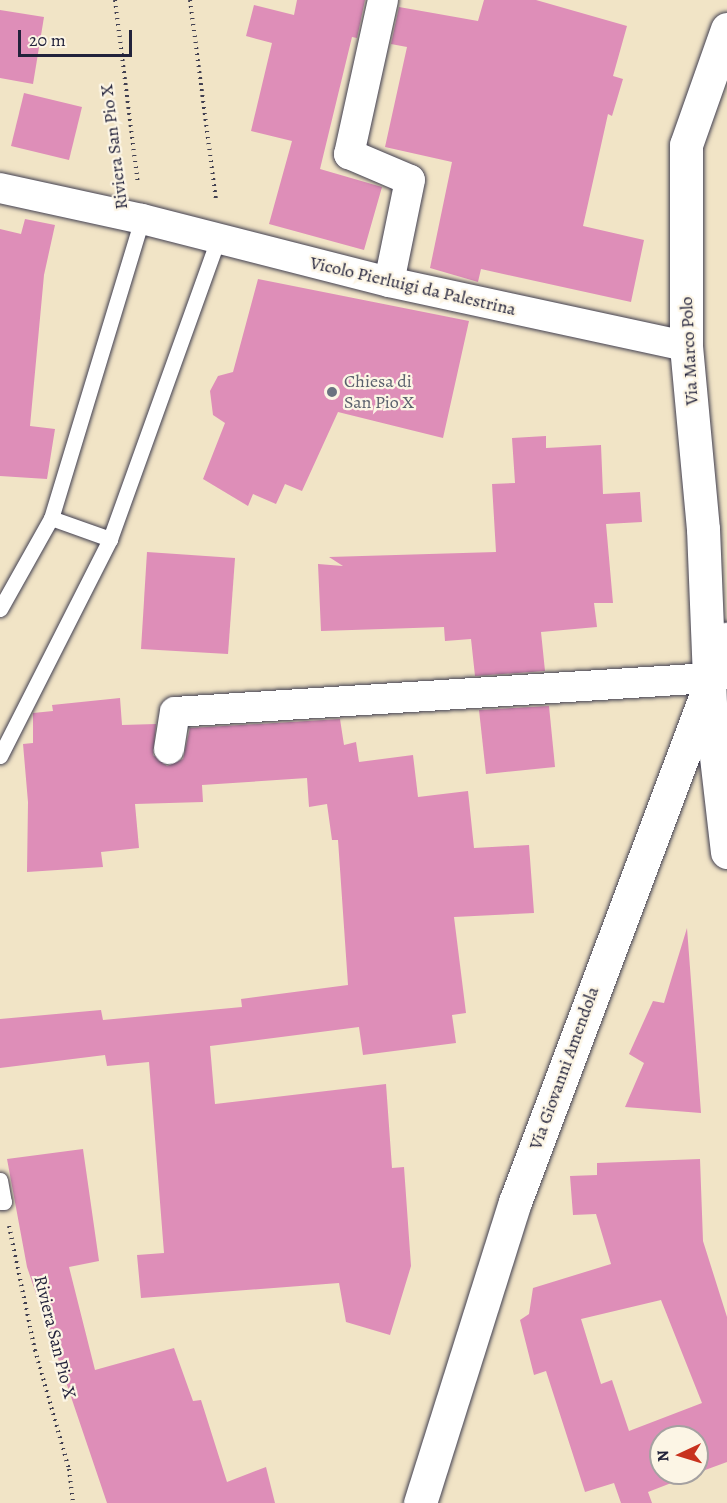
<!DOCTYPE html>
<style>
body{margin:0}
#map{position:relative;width:727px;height:1503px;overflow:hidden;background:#f1e4c6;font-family:Alegreya,serif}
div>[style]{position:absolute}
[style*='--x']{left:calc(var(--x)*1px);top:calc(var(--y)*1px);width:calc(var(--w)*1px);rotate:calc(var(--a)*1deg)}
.building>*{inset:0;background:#de8eb8}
.path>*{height:4px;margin-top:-2px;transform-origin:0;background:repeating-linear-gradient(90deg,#413f50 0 1.5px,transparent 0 6px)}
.roads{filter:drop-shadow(0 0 2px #413f50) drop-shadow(0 0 2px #413f50)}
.service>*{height:15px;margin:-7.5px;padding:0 7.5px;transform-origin:7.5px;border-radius:7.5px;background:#fff}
.minor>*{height:30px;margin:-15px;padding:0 15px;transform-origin:15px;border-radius:15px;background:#fff}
.tertiary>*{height:33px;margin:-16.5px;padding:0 16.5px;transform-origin:16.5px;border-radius:16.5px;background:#fff}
.secondary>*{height:33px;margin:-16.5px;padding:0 16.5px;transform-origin:16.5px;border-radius:16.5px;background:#fff}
.dots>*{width:16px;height:16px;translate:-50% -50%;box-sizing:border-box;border:3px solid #fcf5e5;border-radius:50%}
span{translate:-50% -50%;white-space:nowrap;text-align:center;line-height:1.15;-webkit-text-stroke:4.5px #fcf5e5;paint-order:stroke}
.street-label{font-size:18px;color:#22223b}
.worship-label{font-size:18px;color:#5b616d}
.left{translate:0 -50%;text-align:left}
.north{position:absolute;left:649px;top:1425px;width:60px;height:60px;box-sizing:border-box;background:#fcf5e5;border:2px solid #a5a1a1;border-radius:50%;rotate:266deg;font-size:16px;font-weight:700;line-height:24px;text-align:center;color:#22223b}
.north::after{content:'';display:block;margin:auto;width:21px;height:27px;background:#c8321e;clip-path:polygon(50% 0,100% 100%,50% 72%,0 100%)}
.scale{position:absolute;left:18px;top:30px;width:114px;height:27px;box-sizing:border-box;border:3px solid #22223b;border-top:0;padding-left:8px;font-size:18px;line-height:21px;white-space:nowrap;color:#22223b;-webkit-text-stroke:4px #fcf5e5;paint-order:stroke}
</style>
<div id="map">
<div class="building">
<i style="clip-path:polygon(297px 0,365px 0,357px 38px,352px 37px,320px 169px,382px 187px,364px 250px,269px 224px,292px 141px,251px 131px,272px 43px,246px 36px,254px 5px,294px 15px)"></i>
<i style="clip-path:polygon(484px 0,536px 0,627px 26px,613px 76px,623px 79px,612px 116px,608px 114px,583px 226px,644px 240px,631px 302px,481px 269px,478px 282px,430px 268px,452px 162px,385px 147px,407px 47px,391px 44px,399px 7px,478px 21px)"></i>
<i style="clip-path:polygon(0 10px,44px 17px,33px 84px,0 78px)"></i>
<i style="clip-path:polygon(24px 93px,82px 107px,69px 160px,11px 146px)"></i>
<i style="clip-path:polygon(25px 219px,55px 225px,44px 275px,30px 426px,55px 429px,47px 479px,0 476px,0 229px,21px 234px)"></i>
<i style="clip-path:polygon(258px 279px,469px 321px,443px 438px,338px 412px,302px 491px,285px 484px,276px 504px,253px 494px,248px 506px,203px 479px,225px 423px,213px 415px,210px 391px,218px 376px,233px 372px)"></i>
<i style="clip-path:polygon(546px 436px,546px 448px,601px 445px,603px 494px,640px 492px,642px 522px,606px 524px,613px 603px,594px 603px,597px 627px,541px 632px,545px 671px,475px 676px,471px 639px,445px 641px,444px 627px,321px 631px,318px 564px,343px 566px,329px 557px,496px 552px,492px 484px,515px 483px,512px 438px)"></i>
<i style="clip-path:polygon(147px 552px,235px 558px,228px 654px,141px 649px)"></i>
<i style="clip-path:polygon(120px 698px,122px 725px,156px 724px,153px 755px,167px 766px,183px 759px,190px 728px,340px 719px,344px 745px,356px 742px,359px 762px,413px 755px,418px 797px,468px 791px,474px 848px,529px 845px,534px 913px,454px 917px,466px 1013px,452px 1015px,456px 1043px,363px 1055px,359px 1027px,210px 1046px,215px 1104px,386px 1084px,392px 1168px,404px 1167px,411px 1266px,390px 1335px,346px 1322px,339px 1283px,141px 1298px,137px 1255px,164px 1253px,149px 1062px,107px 1066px,105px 1055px,0 1068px,0 1019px,101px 1010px,103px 1020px,242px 1007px,241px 999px,348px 985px,338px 840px,332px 840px,327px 804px,309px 807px,307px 778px,202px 785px,203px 802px,135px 804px,139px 848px,101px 852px,103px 867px,27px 872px,28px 802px,23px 744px,33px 743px,33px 713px,53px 711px,52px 705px)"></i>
<i style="clip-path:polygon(549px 706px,555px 767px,486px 774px,479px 710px)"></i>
<i style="clip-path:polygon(687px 928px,701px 1113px,625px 1107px,644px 1063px,629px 1054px,653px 1001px,664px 1003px)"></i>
<i style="clip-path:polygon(83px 1149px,99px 1261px,69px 1267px,95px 1370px,174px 1348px,193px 1401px,201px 1400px,227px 1482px,266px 1467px,275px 1503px,107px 1503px,27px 1267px,7px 1159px)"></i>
<i style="clip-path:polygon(evenodd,700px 1159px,703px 1241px,727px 1317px,727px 1462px,697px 1473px,697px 1437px,661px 1437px,661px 1473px,697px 1473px,648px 1492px,652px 1503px,621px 1503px,614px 1483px,585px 1492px,546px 1371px,534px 1375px,520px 1320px,529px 1314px,533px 1288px,611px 1264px,596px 1214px,573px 1215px,570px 1176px,597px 1175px,597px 1163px,700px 1159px,661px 1300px,702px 1403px,629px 1431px,612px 1380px,601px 1384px,581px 1319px,661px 1300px)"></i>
</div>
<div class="path">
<i style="--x:115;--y:0;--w:185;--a:82.9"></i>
<i style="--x:190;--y:0;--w:203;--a:82.6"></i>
<i style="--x:9;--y:1226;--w:127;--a:78.2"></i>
<i style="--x:35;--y:1350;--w:124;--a:74.1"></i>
<i style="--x:69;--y:1469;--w:34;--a:83"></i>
</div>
<div class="roads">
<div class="service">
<i style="--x:142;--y:219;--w:313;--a:106.9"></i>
<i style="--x:51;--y:518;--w:63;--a:19.6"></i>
<i style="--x:110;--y:539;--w:317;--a:-70.2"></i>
<i style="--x:0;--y:609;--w:104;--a:-60.7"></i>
<i style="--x:0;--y:756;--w:243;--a:-63.1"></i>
<i style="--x:0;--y:1180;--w:22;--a:80"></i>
<i style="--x:4;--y:1202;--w:4;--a:180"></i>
</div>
<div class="minor">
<i style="--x:383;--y:0;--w:158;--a:102.4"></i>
<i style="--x:349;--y:154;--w:66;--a:23.1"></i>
<i style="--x:410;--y:180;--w:104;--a:101.6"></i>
<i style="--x:0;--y:188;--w:145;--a:12.3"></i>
<i style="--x:142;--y:219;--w:255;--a:14.3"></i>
<i style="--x:389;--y:282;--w:304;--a:12.2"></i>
<i style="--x:169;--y:749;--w:37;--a:-81"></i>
<i style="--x:175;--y:712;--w:536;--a:-3.64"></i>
</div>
<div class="tertiary">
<i style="--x:727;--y:29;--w:123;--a:109.5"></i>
<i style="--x:686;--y:145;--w:201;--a:90"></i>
<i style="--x:686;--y:346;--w:184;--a:84.7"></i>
<i style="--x:703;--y:529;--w:176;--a:87.7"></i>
<i style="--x:710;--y:705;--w:148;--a:83.4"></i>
</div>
<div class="secondary">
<i style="--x:420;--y:1503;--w:316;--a:-72.5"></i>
<i style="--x:515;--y:1202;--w:602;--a:-69.37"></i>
</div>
</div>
<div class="dots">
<i style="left:332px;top:392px;background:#6b7280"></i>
</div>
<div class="street-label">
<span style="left:114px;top:147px;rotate:-97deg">Riviera San Pio X</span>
<span style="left:413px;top:286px;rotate:13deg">Vicolo Pierluigi da Palestrina</span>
<span style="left:689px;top:351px;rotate:-93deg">Via Marco Polo</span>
<span style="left:564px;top:1068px;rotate:-70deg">Via Giovanni Amendola</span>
<span style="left:55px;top:1337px;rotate:76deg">Riviera San Pio X</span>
</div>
<div class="worship-label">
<span class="left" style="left:344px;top:392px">Chiesa di<br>San Pio X</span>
</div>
<div class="north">N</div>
<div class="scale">20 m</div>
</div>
